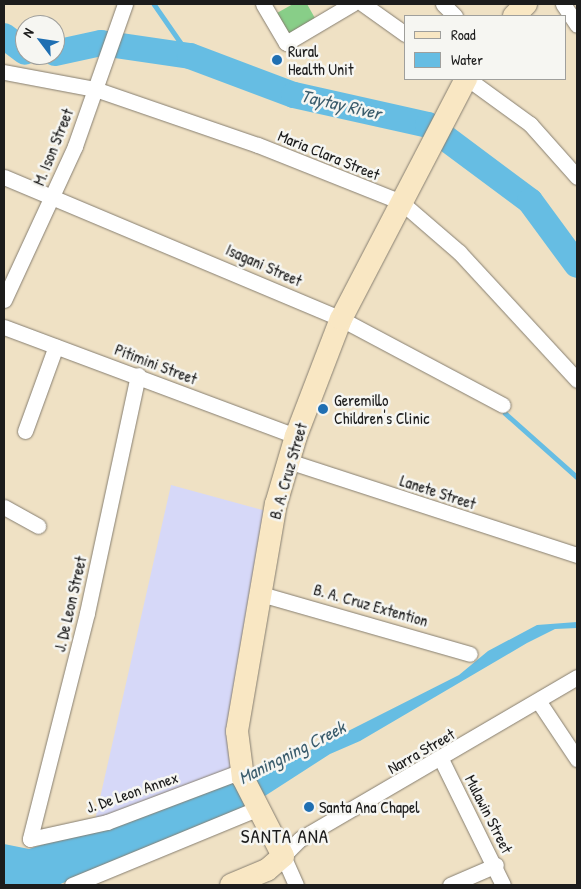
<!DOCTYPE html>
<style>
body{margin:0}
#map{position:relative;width:581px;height:889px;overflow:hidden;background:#efe1c4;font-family:"Patrick Hand",sans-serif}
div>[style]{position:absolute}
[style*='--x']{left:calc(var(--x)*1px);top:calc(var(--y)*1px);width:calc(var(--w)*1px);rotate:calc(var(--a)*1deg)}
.built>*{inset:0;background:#d6d8f8}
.green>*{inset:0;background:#88ce88}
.water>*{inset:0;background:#66bde3}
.stream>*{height:4.5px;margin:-2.25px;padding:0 2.25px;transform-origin:2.25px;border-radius:2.25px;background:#66bde3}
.river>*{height:26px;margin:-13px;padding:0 13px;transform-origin:13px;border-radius:13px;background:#66bde3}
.roads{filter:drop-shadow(0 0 1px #867e70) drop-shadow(0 0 1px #867e70)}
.street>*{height:15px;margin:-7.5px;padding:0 7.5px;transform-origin:7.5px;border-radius:7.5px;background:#fff}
.secondary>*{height:22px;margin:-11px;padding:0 11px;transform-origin:11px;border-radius:11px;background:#f9e7c3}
.dots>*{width:14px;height:14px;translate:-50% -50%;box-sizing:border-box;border:2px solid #f6f6f2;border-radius:50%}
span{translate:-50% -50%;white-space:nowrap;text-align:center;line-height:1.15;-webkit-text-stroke:5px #f6f6f2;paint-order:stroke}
.poi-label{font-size:16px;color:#1c1c1c}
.left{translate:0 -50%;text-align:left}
.street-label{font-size:16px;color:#1c1c1c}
.water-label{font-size:18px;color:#3a5c6c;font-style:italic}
.quarter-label{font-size:19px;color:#1c1c1c;letter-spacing:1px}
.frame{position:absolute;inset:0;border:5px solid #1c1c1c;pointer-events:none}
.legend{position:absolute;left:404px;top:15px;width:162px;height:65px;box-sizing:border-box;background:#f6f6f2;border:1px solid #9f9f9c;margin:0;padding:6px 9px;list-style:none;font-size:15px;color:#1c1c1c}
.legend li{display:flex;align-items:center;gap:10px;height:25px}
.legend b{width:25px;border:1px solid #9f9f9c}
.north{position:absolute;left:15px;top:15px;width:50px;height:50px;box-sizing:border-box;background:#f6f6f2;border:1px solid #9f9f9c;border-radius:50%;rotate:301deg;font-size:14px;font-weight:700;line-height:20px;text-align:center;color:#1c1c1c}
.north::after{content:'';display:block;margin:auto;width:18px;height:22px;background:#1f6fb2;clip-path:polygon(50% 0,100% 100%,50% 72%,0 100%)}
</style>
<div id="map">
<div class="built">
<i style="clip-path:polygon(171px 485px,266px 511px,233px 771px,95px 820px)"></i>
</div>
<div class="green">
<i style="clip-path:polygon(293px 4px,307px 4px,316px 20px,290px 35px,277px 13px)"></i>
</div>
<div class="water">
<i style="clip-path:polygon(577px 622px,577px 628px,555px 629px,527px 643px,360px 741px,330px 754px,243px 810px,58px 885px,4px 885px,4px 844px,29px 849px,275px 768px,459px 675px,488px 651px,537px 625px)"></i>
</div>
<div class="stream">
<i style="--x:154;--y:4;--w:63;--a:55.3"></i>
<i style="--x:505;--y:413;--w:96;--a:41.6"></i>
</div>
<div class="river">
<i style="--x:4;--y:36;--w:26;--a:37"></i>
<i style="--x:55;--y:53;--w:47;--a:-12.3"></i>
<i style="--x:101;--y:43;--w:90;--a:8.3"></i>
<i style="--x:190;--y:56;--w:111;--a:20.6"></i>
<i style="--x:294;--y:95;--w:137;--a:12.6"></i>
<i style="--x:428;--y:125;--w:127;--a:36.7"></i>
<i style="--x:530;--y:201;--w:79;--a:53.7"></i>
</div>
<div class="roads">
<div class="street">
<i style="--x:263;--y:4;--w:45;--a:59.5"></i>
<i style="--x:286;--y:43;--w:77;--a:-30.6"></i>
<i style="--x:363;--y:4;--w:52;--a:35.5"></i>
<i style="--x:443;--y:4;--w:17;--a:45"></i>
<i style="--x:563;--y:4;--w:25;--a:56"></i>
<i style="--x:4;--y:72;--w:93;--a:10.6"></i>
<i style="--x:95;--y:89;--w:172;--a:19"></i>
<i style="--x:258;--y:145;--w:154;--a:21.7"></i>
<i style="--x:401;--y:202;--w:77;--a:40.8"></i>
<i style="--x:459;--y:252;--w:174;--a:47.3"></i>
<i style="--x:468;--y:79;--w:77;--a:36"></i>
<i style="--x:530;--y:124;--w:71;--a:48.4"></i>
<i style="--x:4;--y:177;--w:366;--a:22.8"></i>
<i style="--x:341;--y:319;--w:183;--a:28"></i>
<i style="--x:4;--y:300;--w:170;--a:-65.2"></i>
<i style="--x:75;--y:146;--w:151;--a:-70.6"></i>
<i style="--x:4;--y:327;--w:312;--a:20.5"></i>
<i style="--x:138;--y:375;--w:243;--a:102.1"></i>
<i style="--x:87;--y:613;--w:233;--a:104.2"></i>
<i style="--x:30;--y:839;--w:79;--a:-12.4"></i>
<i style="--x:107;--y:822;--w:144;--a:-20.7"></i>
<i style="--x:25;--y:431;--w:90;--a:-70"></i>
<i style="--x:288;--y:461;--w:304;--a:18"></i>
<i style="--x:4;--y:507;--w:39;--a:29"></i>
<i style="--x:261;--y:594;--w:217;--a:16"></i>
<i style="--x:539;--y:702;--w:69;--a:56.3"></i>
<i style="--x:441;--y:759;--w:140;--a:63.8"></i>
<i style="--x:72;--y:885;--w:202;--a:-22.4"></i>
<i style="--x:296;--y:885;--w:32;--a:-114"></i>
<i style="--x:283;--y:856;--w:24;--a:-45"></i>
<i style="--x:300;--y:839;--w:321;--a:-30.3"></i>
<i style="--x:450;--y:885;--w:50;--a:-23.5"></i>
</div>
<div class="secondary">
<i style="--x:514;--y:16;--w:17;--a:-45"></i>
<i style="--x:231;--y:885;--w:39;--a:-23"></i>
<i style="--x:267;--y:870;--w:21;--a:-41"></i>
<i style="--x:283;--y:856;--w:88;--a:-117.1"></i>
<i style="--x:243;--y:778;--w:47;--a:-97.3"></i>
<i style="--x:237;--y:731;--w:230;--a:-80.3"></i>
<i style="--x:276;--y:504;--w:71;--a:-73.6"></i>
<i style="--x:296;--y:436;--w:125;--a:-69"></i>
<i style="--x:341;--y:319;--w:271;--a:-62.5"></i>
</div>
</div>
<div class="dots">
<i style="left:277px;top:60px;background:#1f6fb2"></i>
<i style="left:323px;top:409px;background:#1f6fb2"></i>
<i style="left:309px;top:807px;background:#1f6fb2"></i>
</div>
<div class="poi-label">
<span class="left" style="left:288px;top:60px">Rural<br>Health Unit</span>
<span class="left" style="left:334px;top:409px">Geremillo<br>Children's Clinic</span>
<span class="left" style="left:319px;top:807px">Santa Ana Chapel</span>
</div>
<div class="street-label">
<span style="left:53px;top:147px;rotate:-68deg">M. Ison Street</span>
<span style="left:329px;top:155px;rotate:22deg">Maria Clara Street</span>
<span style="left:264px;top:265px;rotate:24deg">Isagani Street</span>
<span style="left:156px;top:364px;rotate:21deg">Pitimini Street</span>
<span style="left:288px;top:471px;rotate:-74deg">B. A. Cruz Street</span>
<span style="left:438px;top:492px;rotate:18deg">Lanete Street</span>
<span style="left:70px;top:604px;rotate:-77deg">J. De Leon Street</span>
<span style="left:371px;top:605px;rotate:16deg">B. A. Cruz Extention</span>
<span style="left:421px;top:751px;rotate:-30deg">Narra Street</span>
<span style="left:132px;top:792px;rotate:-19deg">J. De Leon Annex</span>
<span style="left:489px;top:814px;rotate:63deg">Mulawin Street</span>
</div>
<div class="water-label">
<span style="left:341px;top:105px;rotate:13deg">Taytay River</span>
<span style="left:292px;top:753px;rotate:-27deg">Maningning Creek</span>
</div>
<div class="quarter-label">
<span style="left:285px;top:837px">SANTA ANA</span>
</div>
<div class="frame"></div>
<ul class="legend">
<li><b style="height:6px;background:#f9e7c3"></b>Road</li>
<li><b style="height:14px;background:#66bde3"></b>Water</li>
</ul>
<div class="north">N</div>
</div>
